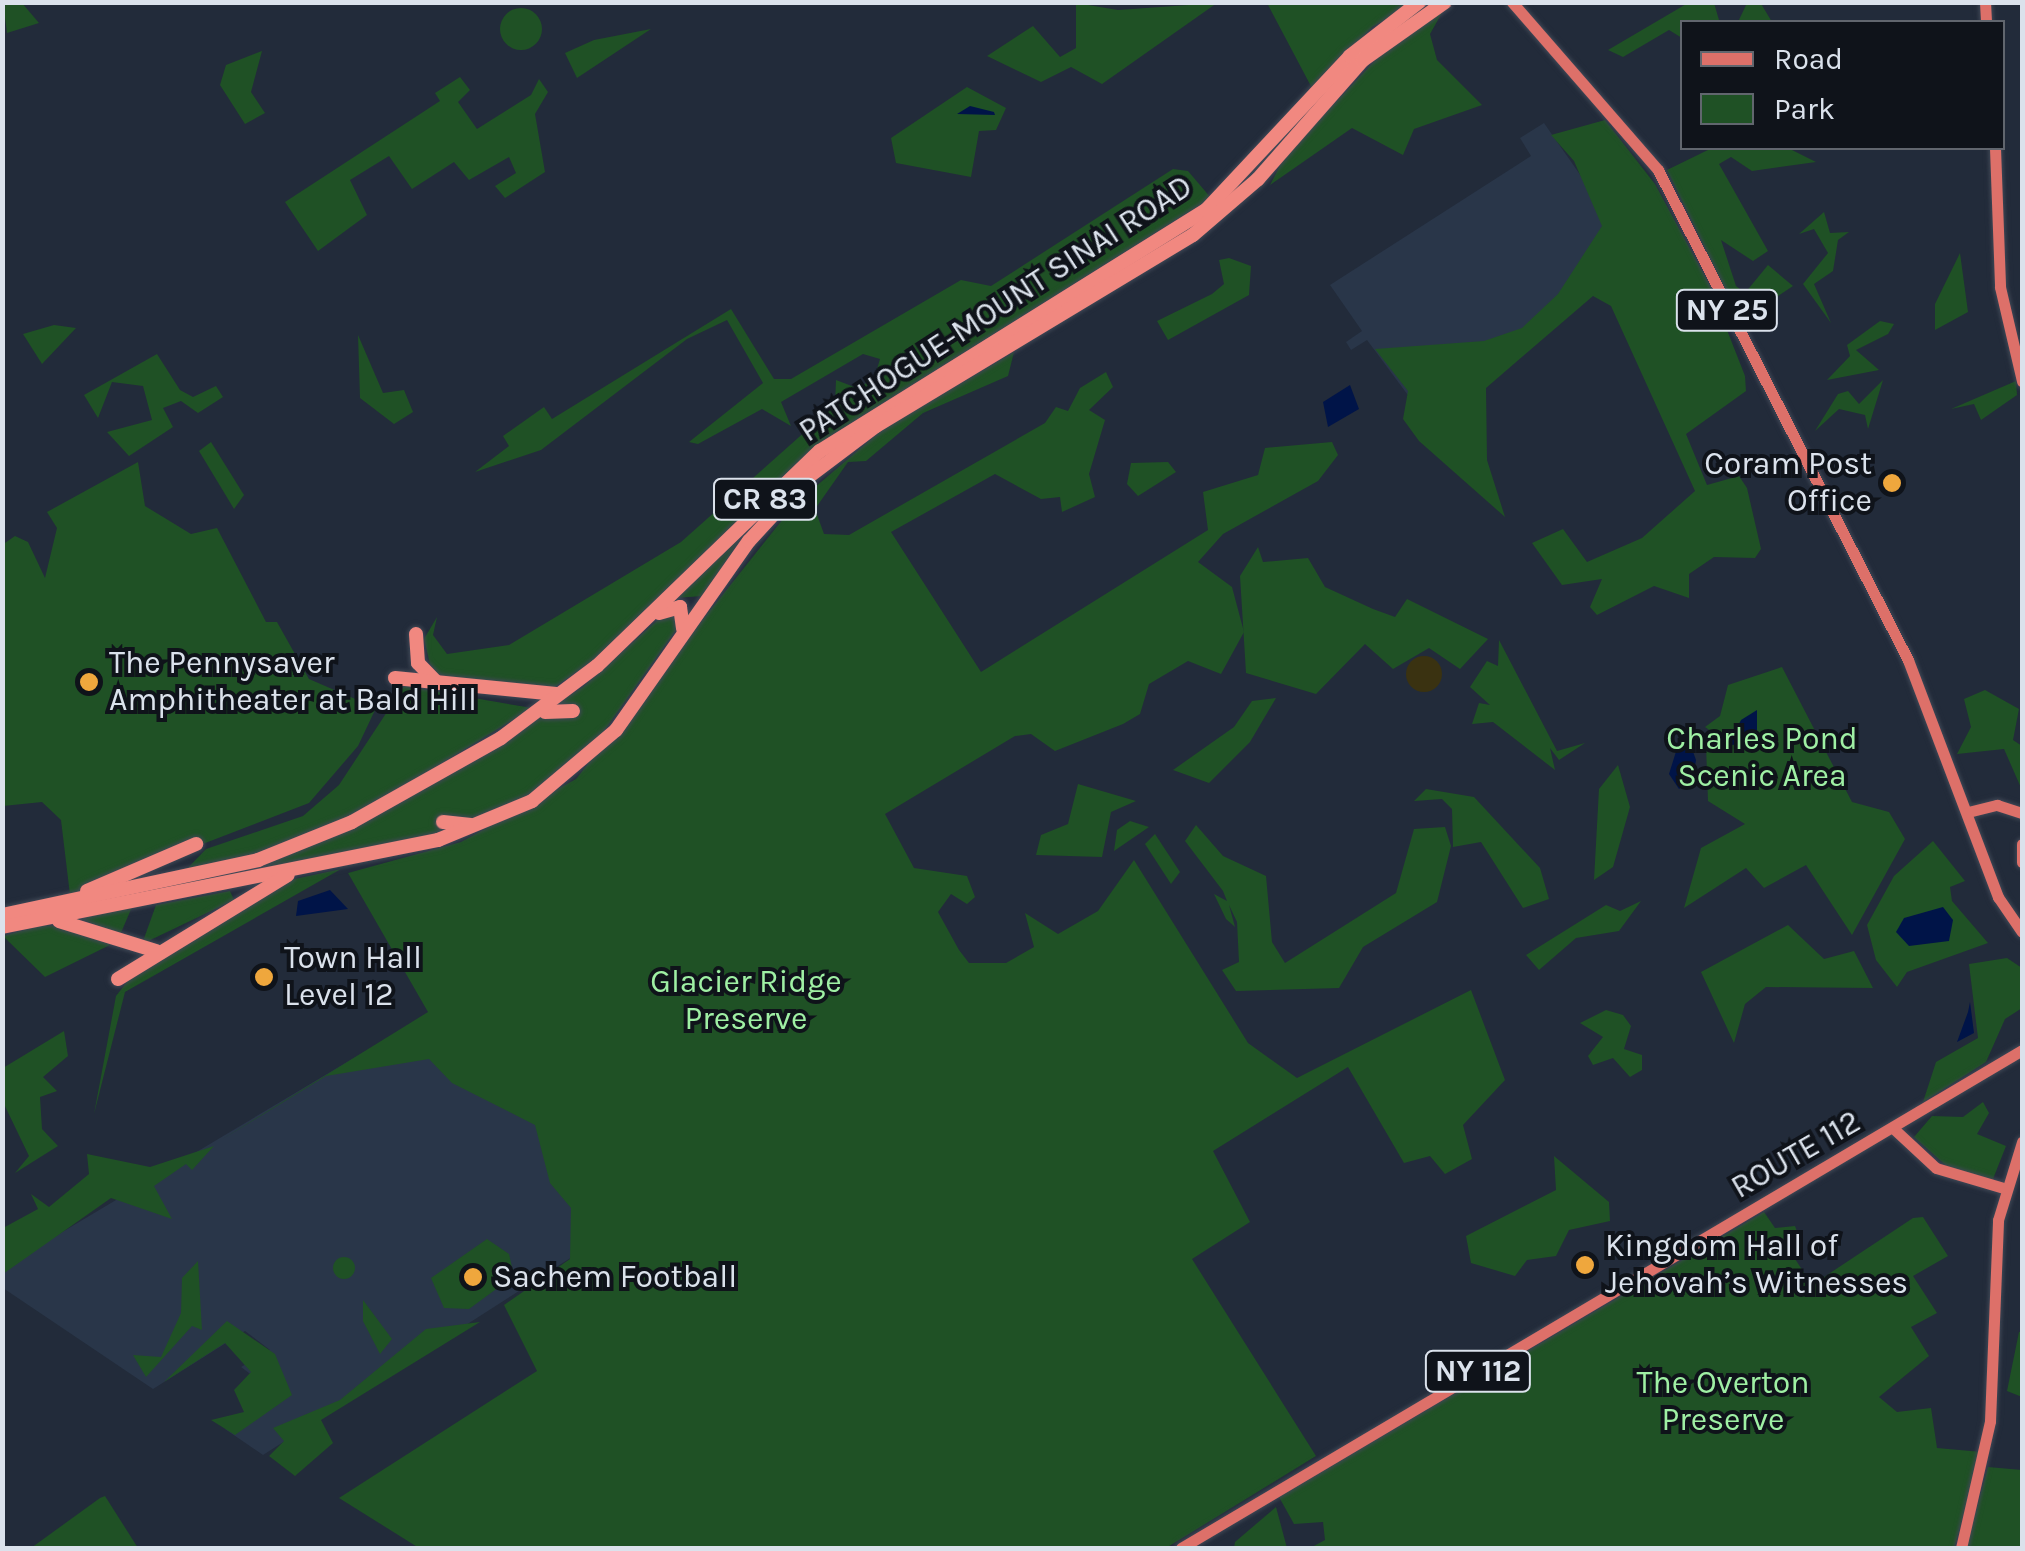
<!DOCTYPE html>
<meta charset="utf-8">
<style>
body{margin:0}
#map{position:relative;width:2025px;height:1551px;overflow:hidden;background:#222b3a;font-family:Karla,sans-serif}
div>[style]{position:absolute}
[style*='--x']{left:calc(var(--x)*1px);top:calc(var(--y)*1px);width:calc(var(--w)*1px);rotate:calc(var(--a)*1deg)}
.built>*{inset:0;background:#293649}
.green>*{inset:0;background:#1f5125}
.round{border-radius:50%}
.sand>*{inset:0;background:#3a3211}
.water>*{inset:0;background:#001448}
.roads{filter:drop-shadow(0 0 2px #404856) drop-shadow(0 0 2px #404856)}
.major>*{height:11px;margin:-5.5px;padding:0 5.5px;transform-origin:5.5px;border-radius:5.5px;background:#dd7069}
.highway>*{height:14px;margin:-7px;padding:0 7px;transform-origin:7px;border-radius:7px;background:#f18880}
.dots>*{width:28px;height:28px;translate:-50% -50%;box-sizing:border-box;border:5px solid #0f131a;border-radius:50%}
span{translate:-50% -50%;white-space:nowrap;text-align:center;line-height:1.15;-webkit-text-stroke:8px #0f131a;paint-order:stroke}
.shield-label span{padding:2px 8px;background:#0f131a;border:2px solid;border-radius:8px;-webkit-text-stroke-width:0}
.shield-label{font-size:30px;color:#dbe2ec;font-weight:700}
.street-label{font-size:32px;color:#dbe2ec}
.poi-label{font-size:32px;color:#dbe2ec}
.right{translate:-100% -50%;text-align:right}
.left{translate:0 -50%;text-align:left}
.park-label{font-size:32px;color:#9ff0a4}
.frame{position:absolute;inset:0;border:5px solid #dbe2ec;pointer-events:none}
.legend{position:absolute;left:1680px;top:20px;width:325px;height:130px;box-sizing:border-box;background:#0f131a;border:2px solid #61666e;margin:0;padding:12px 18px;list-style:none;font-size:30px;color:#dbe2ec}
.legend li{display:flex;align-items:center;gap:20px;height:50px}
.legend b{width:50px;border:2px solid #61666e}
</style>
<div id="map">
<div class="built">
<i style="clip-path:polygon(1544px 123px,1641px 262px,1416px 406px,1367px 340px,1351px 350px,1346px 342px,1362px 331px,1330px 285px,1531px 156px,1520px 138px)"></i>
<i style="clip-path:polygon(493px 975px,625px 1223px,263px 1455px,225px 1429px,277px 1394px,241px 1367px,270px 1350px,245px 1331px,153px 1389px,3px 1288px,2px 1268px)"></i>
</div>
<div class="green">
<i style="clip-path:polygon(3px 2px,22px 3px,39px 23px,7px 33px)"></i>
<i style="clip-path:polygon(1760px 2px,1772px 22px,1738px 22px,1747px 3px)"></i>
<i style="clip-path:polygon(1076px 3px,1118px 10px,1217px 3px,1102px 84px,1071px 67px,1041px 82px,987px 56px,1033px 26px,1060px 57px,1076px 48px)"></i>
<i style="clip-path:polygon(1267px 3px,1414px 3px,1372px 27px,1313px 90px)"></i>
<i style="clip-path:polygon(1688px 3px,1714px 3px,1719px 20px,1682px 22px,1682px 38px,1669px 30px,1623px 57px,1608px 50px)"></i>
<i class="round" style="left:500px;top:8px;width:42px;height:42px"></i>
<i style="clip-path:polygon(1443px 11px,1430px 34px,1437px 60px,1482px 105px,1414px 129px,1403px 155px,1352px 128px,1270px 185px,1285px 156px,1385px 50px)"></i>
<i style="clip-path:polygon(651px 29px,577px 78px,565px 53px,594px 40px)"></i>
<i style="clip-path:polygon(262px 51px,251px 92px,265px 113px,245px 124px,220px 85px,226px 65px)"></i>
<i style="clip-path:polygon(460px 77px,470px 90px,458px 102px,477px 129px,531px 95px,539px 79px,548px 92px,535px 114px,545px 172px,505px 198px,495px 186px,516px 173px,509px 157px,469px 180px,454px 162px,412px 189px,389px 156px,350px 180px,367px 215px,318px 251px,285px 202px,440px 101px,435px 93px)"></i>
<i style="clip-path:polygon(967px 87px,1006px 108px,996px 130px,979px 131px,971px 177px,896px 163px,891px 138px)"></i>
<i style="clip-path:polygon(1605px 120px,1655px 184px,1709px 284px,1745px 376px,1746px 391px,1686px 434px,1707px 485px,1739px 476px,1747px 488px,1761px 549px,1755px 558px,1714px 557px,1689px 574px,1689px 598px,1654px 586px,1597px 615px,1590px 607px,1602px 579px,1562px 585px,1532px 543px,1563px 529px,1587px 562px,1642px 538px,1695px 491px,1611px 306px,1593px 296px,1486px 388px,1487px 460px,1505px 517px,1419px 441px,1403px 419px,1408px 391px,1375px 349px,1484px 341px,1522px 328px,1558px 294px,1602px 226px,1574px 161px,1551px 135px)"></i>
<i style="clip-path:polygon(1712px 148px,1788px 148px,1816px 162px,1752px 171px,1731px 157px,1719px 164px,1768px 251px,1753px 261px,1721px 240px,1736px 286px,1745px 293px,1768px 265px,1793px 286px,1741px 321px,1667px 170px)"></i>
<i style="clip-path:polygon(1173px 169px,1188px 171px,1211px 198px,827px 438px,601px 655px,549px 691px,439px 675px,430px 664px,424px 639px,437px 617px,433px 635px,447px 654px,509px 645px,681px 542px,835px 405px,836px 380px,857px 388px,874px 379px,880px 359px,863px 354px,781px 402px,791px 426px,762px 409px,698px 444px,689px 442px,763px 383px,727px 320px,687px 339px,541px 450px,475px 472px,509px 446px,503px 436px,544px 407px,552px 419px,731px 309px,774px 379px,791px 379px,961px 280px,991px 286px)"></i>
<i style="clip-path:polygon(1824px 212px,1830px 233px,1849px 232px,1838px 240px,1833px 271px,1814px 284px,1831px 323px,1803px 284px,1828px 253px,1814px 229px,1799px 234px)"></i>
<i style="clip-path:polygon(1960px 253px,1968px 312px,1935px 330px,1935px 304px)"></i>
<i style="clip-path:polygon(1229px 258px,1251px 266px,1249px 295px,1168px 340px,1157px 321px,1212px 294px,1224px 284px,1219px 260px)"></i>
<i style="clip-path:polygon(1880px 321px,1894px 324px,1888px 334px,1856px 350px,1879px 370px,1827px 380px,1850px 356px,1847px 345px)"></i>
<i style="clip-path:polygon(54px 325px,76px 328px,42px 364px,23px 334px)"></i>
<i style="clip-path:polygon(358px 335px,383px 393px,404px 390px,413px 412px,394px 424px,360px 398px)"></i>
<i style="clip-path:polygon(1014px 352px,1008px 376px,923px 413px,866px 461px,848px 462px,815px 509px,824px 534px,849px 535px,1045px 423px,1056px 407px,1068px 411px,1080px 388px,1106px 372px,1113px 387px,1089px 410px,1105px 420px,1089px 474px,1095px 497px,1062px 512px,1060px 497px,1041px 499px,995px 474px,891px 532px,981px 672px,1208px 530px,1203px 492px,1258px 475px,1265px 448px,1332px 442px,1338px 455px,1318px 481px,1223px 534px,1198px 562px,1232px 587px,1244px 632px,1221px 674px,1188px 661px,1149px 684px,1140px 714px,1123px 724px,1055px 751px,1031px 734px,1015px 736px,885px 814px,914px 868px,967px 876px,975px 897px,967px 904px,951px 894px,938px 912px,959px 950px,969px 963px,1006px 963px,1034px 947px,1025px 913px,1058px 934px,1098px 911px,1134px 860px,1248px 1043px,1297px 1078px,1471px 990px,1505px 1080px,1463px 1125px,1472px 1159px,1445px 1174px,1430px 1156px,1404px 1163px,1348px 1067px,1213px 1151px,1250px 1222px,1192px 1259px,1316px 1456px,1166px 1548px,419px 1548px,339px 1498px,537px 1371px,504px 1305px,570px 1259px,571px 1208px,550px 1183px,535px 1125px,452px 1083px,429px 1059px,326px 1076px,221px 1140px,428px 1012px,348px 873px,461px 842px,576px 779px,794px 505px,882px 430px)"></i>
<i style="clip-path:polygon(157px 354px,180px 390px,193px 397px,216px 386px,223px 397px,198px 413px,181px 401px,163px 408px,173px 427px,129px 456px,107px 432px,152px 420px,143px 386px,112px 382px,98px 418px,84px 395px)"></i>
<i style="clip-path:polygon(1883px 380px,1868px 429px,1865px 415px,1839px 409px,1815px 431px,1838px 394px,1848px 391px,1859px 404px)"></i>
<i style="clip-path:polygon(2016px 381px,2017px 395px,1981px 420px,1974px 404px,1951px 409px)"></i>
<i style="clip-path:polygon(211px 442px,244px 495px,234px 509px,199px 451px)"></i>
<i style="clip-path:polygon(138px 462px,145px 506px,191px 534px,217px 528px,266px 622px,277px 622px,309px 679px,376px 708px,358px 746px,309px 803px,70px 895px,61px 820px,42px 802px,3px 806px,2px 545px,15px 536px,28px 542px,45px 578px,57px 528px,47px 512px)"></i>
<i style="clip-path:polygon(1168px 462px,1176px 472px,1138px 496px,1127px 484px,1131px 463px)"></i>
<i style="clip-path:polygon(739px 541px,703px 596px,675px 598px,736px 539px)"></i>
<i style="clip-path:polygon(1258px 547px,1263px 562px,1308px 558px,1325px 587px,1373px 609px,1395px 617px,1407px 599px,1488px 639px,1460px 669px,1429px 648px,1393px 669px,1365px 644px,1316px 694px,1246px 673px,1240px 576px)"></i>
<i style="clip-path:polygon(670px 609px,683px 620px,579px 766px,467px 832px,234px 875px,343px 833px,583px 687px)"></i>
<i style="clip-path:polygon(1499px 640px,1557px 751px,1585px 743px,1559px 760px,1550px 748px,1555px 770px,1493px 722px,1472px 724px,1479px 703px,1490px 705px,1470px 687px,1487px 661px,1498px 666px)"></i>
<i style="clip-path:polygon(1782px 667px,1852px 802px,1889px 812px,1905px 839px,1852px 935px,1806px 865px,1764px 888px,1746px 868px,1684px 908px,1701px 848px,1745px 824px,1708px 801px,1706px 745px,1718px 736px,1705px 727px,1720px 716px,1728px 685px)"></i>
<i style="clip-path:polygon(404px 686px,532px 708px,357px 815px,277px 850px,184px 872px,206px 849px,303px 816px,339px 785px)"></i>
<i style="clip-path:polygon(1985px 690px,2019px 709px,2013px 740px,2022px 746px,2022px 790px,2004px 749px,1957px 754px,1971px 727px,1964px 699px)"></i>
<i style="clip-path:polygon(1276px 698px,1250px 742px,1209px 783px,1173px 770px,1234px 727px,1252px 701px)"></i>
<i style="clip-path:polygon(1618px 765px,1630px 807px,1613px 867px,1594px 880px,1599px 789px)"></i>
<i style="clip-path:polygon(1078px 784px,1136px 801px,1111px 812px,1102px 857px,1036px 855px,1041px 835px,1068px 824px)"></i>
<i style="clip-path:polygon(1426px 789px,1474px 797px,1540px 868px,1549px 899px,1523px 908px,1481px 842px,1453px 847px,1452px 809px,1442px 799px,1414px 801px)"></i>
<i style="clip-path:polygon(1130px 821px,1149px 827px,1114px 851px,1117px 830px)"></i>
<i style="clip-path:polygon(1196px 825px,1223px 856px,1266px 876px,1272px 942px,1285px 963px,1396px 893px,1414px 829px,1445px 827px,1451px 846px,1437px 902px,1363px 947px,1339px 988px,1236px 991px,1222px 970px,1239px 962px,1237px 922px,1229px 905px,1235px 927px,1226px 919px,1214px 894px,1227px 901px,1223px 891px,1185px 841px)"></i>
<i style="clip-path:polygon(1155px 834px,1180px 872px,1171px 884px,1145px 844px)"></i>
<i style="clip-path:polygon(1933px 841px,1965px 881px,1950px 887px,1952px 901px,1988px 943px,1907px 972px,1897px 987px,1876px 960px,1867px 925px,1894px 876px)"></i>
<i style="clip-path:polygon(341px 869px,125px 992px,94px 1114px,116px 996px,137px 969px,290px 880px)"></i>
<i style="clip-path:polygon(230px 891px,234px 900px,142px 944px,156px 905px)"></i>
<i style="clip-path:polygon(1641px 901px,1619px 931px,1576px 938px,1539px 970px,1526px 955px,1606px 905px,1620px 911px)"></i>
<i style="clip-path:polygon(132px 907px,120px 935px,81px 919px,90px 916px)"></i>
<i style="clip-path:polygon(42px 925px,69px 927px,114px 943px,45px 977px,3px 936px)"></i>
<i style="clip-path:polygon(1788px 925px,1824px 959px,1854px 951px,1873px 988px,1766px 987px,1745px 1004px,1734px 1043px,1701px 972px)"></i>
<i style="clip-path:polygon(2007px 958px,2022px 968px,2022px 1008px,2005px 1019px,1986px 1062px,1923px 1102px,1936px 1062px,1978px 1038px,1969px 964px)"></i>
<i style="clip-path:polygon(1606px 1010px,1623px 1015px,1631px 1026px,1624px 1049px,1642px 1055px,1642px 1070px,1630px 1077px,1613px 1058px,1593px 1065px,1588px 1056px,1603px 1037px,1580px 1023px)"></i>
<i style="clip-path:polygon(64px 1031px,68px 1056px,43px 1077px,57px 1091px,40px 1097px,42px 1129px,58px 1146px,15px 1173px,29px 1156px,3px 1102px,3px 1068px)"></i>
<i style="clip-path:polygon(1983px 1102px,1989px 1113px,1977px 1134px,2006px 1146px,1993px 1179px,1952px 1171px,1914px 1137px,1932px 1116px,1963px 1117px)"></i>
<i style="clip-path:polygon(214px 1146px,192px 1170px,186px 1164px,154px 1186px,172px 1219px,111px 1198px,3px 1274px,3px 1228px,38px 1209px,31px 1194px,49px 1207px,89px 1174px,87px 1154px,150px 1167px)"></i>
<i style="clip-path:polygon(1554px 1156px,1609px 1202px,1610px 1221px,1569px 1230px,1556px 1256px,1527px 1260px,1515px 1276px,1471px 1263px,1466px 1236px,1556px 1190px)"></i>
<i style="clip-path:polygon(1764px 1212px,1775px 1228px,1795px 1226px,1800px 1239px,1786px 1245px,1812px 1285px,1913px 1218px,1923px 1217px,1948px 1256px,1913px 1276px,1937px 1313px,1911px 1327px,1929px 1356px,1879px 1397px,1897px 1412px,1931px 1408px,1937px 1448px,1982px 1452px,1954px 1548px,1310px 1548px,1325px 1540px,1323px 1522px,1294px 1524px,1279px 1497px)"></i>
<i style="clip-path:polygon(487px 1239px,509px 1254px,514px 1276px,469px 1309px,444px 1308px,431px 1278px)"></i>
<i class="round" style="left:333px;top:1257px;width:22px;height:22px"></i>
<i style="clip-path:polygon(198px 1261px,202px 1330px,192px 1326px,146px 1377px,133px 1355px,161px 1357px,181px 1313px,182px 1278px)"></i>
<i style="clip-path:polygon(363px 1300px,392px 1339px,380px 1354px,363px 1321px)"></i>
<i style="clip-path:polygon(227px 1321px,275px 1354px,292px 1395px,235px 1435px,211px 1420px,244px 1412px,234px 1390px,251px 1372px,225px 1343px,164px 1382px)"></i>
<i style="clip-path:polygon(480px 1322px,321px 1420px,333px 1443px,295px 1476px,269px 1456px,284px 1441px,273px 1428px,340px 1400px,426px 1329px)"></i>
<i style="clip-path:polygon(2019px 1332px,2022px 1332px,2022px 1397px,2007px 1391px)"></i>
<i style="clip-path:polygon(1988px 1467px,2022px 1470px,2022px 1548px,1966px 1548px)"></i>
<i style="clip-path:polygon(105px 1496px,138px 1548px,31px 1548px,100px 1498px)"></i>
<i style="clip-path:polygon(1276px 1507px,1287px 1548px,1234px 1548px,1235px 1542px)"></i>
</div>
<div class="sand">
<i class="round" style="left:1406px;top:656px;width:36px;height:36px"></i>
</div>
<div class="water">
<i style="clip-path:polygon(970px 106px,994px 112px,995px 115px,957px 114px)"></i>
<i style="clip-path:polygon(1350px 385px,1359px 409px,1328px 427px,1323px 402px)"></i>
<i style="clip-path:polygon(1757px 710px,1757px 744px,1728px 745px,1741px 720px)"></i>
<i style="clip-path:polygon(1684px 726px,1696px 760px,1693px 779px,1679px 789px,1669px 774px)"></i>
<i style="clip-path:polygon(330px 890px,348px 909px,296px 916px,298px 901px)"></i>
<i style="clip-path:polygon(1943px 907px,1953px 920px,1949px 941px,1909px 946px,1896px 932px,1904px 918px)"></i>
<i style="clip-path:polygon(1970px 1002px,1974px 1033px,1957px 1042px,1968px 1012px)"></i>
</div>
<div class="roads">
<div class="major">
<i style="--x:1512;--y:2;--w:223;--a:49"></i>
<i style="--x:1658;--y:170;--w:550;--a:62.97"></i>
<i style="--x:1908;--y:660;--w:254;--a:69.2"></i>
<i style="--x:1998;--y:897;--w:42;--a:55.6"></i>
<i style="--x:1985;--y:2;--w:20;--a:87"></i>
<i style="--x:1995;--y:148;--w:139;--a:87.9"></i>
<i style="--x:2000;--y:287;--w:97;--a:76.8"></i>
<i style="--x:1968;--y:812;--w:30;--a:-14"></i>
<i style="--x:1997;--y:805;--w:26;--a:18"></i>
<i style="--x:2022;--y:844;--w:18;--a:90"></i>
<i style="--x:1894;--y:1129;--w:57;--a:42.9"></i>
<i style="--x:1936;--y:1168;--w:74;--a:16.5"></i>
<i style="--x:1181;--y:1548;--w:977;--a:-30.63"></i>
<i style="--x:1961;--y:1548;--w:130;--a:-77.1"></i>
<i style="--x:1990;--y:1421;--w:201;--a:-87.7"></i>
<i style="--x:1998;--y:1220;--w:82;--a:-72.9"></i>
</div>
<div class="highway">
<i style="--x:659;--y:613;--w:22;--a:-16"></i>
<i style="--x:680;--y:607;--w:22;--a:82"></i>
<i style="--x:416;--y:634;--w:29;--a:86"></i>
<i style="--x:418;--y:663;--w:28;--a:46"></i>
<i style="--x:395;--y:678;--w:162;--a:5.7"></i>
<i style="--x:545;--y:712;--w:28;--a:-2"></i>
<i style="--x:443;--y:822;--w:28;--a:6"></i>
<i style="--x:87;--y:891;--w:119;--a:-23.3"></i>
<i style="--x:2;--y:915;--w:262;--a:-12.1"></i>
<i style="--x:258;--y:860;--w:101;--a:-22"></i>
<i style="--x:352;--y:822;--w:171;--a:-29.4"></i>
<i style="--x:501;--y:738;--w:120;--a:-36.9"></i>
<i style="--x:597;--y:666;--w:310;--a:-44"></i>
<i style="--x:820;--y:451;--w:455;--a:-32"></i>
<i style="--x:1206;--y:210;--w:211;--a:-46.9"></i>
<i style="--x:1350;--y:56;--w:88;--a:-38"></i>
<i style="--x:59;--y:921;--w:102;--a:17.2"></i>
<i style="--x:2;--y:927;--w:445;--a:-11.3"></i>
<i style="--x:438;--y:840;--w:102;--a:-22.5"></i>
<i style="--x:532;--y:801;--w:110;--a:-40.2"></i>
<i style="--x:616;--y:730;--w:231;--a:-54.9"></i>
<i style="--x:749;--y:541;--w:86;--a:-47.4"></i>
<i style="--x:807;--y:478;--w:86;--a:-37"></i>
<i style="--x:876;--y:426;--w:370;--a:-31.1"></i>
<i style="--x:1193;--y:235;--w:86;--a:-40.7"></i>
<i style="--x:1258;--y:179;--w:159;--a:-48.6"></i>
<i style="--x:1363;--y:60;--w:100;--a:-35.3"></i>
<i style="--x:118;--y:979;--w:199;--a:-31.5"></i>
</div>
</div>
<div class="dots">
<i style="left:1892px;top:483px;background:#efa73d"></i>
<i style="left:89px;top:682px;background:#efa73d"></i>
<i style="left:264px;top:977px;background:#efa73d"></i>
<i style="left:1585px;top:1265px;background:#efa73d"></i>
<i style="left:473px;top:1277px;background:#efa73d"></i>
</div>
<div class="shield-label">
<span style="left:1727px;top:310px">NY 25</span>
<span style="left:765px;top:499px">CR 83</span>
<span style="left:1478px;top:1371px">NY 112</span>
</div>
<div class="street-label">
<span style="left:996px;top:309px;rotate:-33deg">PATCHOGUE-MOUNT SINAI ROAD</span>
<span style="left:1796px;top:1155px;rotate:-30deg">ROUTE 112</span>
</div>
<div class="poi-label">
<span class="right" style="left:1872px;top:483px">Coram Post<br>Office</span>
<span class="left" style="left:109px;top:682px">The Pennysaver<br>Amphitheater at Bald Hill</span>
<span class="left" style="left:284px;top:977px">Town Hall<br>Level 12</span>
<span class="left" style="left:1605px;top:1265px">Kingdom Hall of<br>Jehovah’s Witnesses</span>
<span class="left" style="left:493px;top:1277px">Sachem Football</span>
</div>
<div class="park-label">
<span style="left:1762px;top:758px">Charles Pond<br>Scenic Area</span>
<span style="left:746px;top:1001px">Glacier Ridge<br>Preserve</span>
<span style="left:1723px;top:1402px">The Overton<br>Preserve</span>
</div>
<div class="frame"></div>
<ul class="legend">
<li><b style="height:12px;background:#dd7069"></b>Road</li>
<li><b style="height:28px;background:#1f5125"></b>Park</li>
</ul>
</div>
